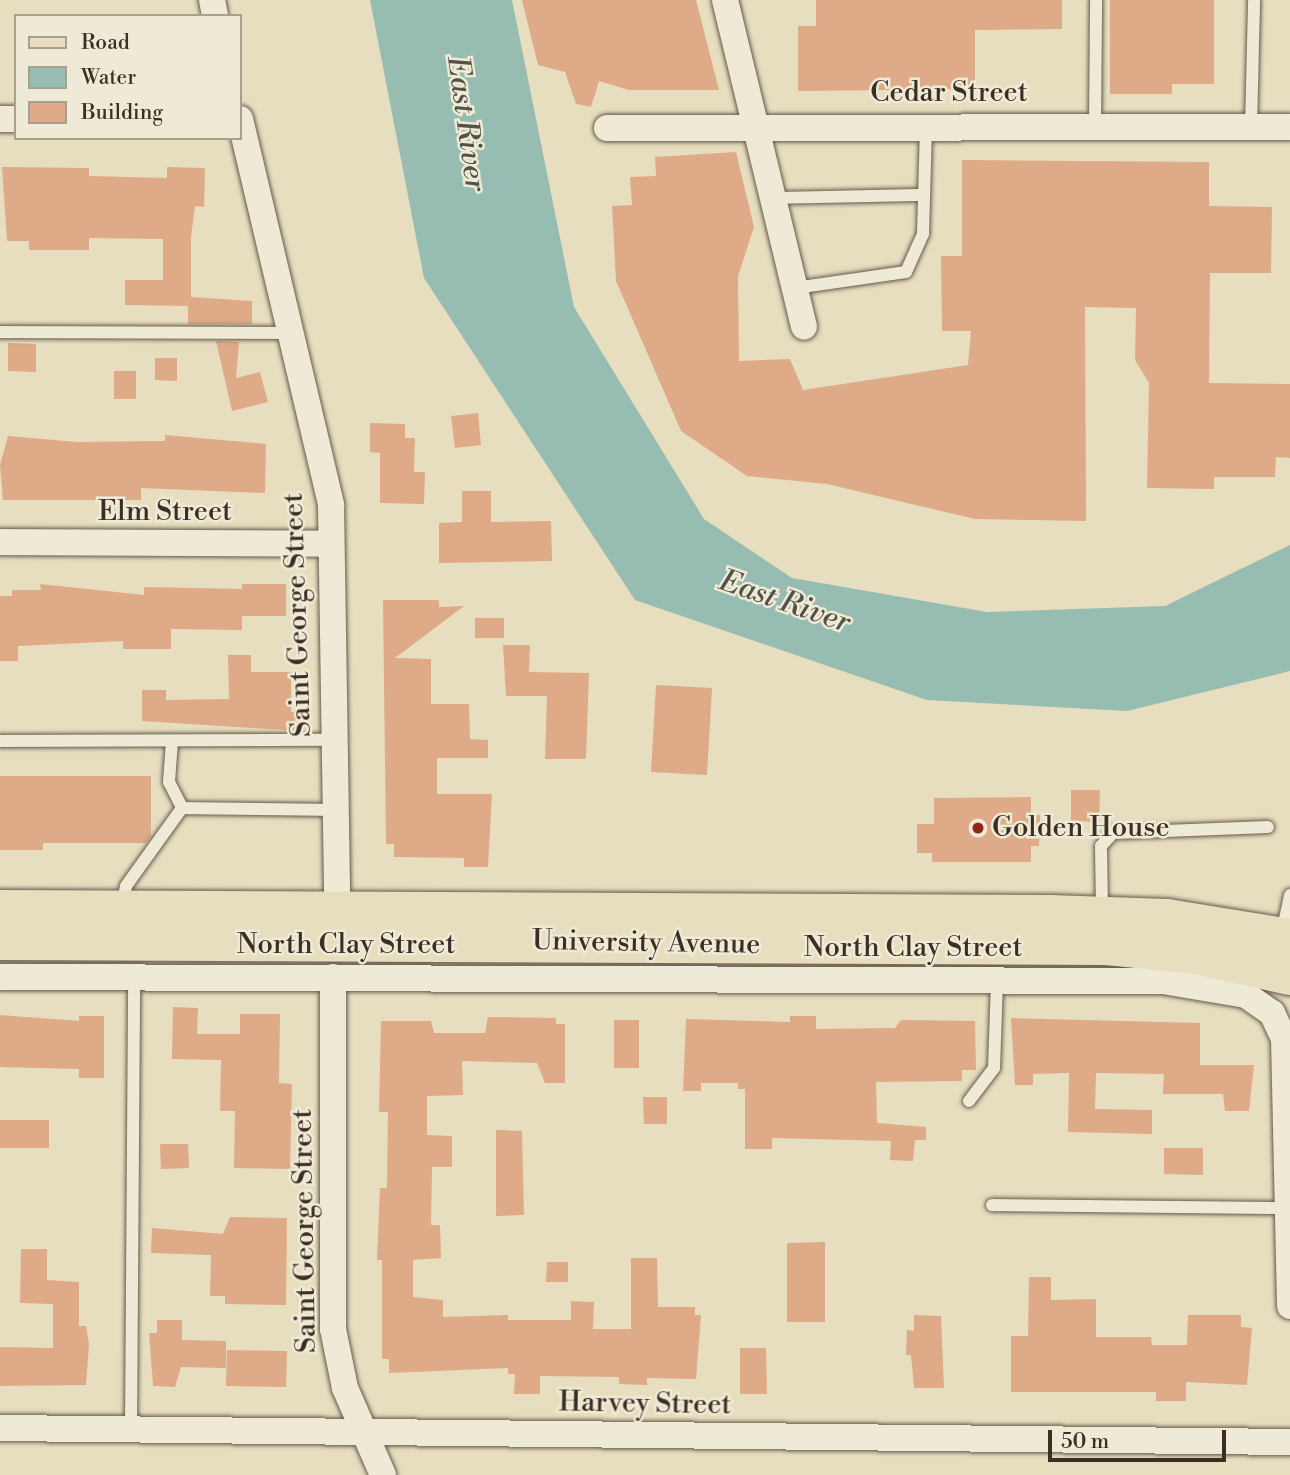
<!DOCTYPE html>
<style>
body{margin:0}
#map{position:relative;width:1290px;height:1475px;overflow:hidden;background:#e7debf;font-family:"Libre Bodoni",serif}
div>[style]{position:absolute}
[style*='--x']{left:calc(var(--x)*1px);top:calc(var(--y)*1px);width:calc(var(--w)*1px);rotate:calc(var(--a)*1deg)}
.water>*{inset:0;background:#97bcb1}
.building>*{inset:0;background:#dfaa87}
.roads{filter:drop-shadow(0 0 2px #665b4c) drop-shadow(0 0 2px #665b4c)}
.service>*{height:12px;margin:-6px;padding:0 6px;transform-origin:6px;border-radius:6px;background:#efead5}
.minor>*{height:26px;margin:-13px;padding:0 13px;transform-origin:13px;border-radius:13px;background:#efead5}
.primary>*{height:38px;margin:-19px;padding:0 19px;transform-origin:19px;border-radius:19px;background:#e7debf}
.dots>*{width:19px;height:19px;translate:-50% -50%;box-sizing:border-box;border:4px solid #efead5;border-radius:50%}
span{translate:-50% -50%;white-space:nowrap;text-align:center;line-height:1.15;-webkit-text-stroke:5px #efead5;paint-order:stroke}
.street-label{font-size:28px;color:#3b2f25}
.poi-label{font-size:28px;color:#3b2f25}
.left{translate:0 -50%;text-align:left}
.water-label{font-size:30px;color:#525248;font-style:italic}
.legend{position:absolute;left:14px;top:14px;width:228px;height:126px;box-sizing:border-box;background:#efead5;border:2px solid #a79f8f;margin:0;padding:9px 12px;list-style:none;font-size:21px;color:#3b2f25}
.legend li{display:flex;align-items:center;gap:14px;height:35px}
.legend b{width:35px;border:2px solid #a79f8f}
.scale{position:absolute;left:1048px;top:1430px;width:178px;height:32px;box-sizing:border-box;border:4px solid #3b2f25;border-top:0;padding-left:9px;font-size:21px;line-height:24px;white-space:nowrap;color:#3b2f25;-webkit-text-stroke:5px #efead5;paint-order:stroke}
</style>
<div id="map">
<div class="water">
<i style="clip-path:polygon(370px 0,512px 0,574px 307px,704px 519px,792px 578px,987px 612px,1165px 606px,1290px 545px,1290px 671px,1127px 711px,927px 700px,635px 600px,424px 278px)"></i>
</div>
<div class="building">
<i style="clip-path:polygon(522px 0,696px 0,719px 90px,629px 90px,599px 81px,591px 107px,576px 104px,565px 72px,538px 65px)"></i>
<i style="clip-path:polygon(816px 0,1062px 0,1062px 29px,975px 30px,975px 89px,798px 91px,798px 26px,816px 26px)"></i>
<i style="clip-path:polygon(1110px 0,1214px 0,1214px 84px,1172px 84px,1172px 94px,1110px 94px)"></i>
<i style="clip-path:polygon(736px 152px,754px 227px,738px 276px,739px 361px,790px 359px,803px 390px,968px 365px,971px 331px,942px 331px,941px 256px,962px 256px,962px 160px,1209px 162px,1209px 206px,1272px 207px,1271px 273px,1210px 273px,1209px 383px,1290px 384px,1290px 458px,1276px 457px,1275px 477px,1214px 477px,1214px 489px,1147px 488px,1149px 383px,1135px 360px,1136px 308px,1085px 307px,1086px 521px,975px 519px,827px 484px,747px 476px,681px 431px,616px 281px,612px 206px,632px 205px,630px 177px,656px 176px,655px 157px)"></i>
<i style="clip-path:polygon(2px 167px,89px 168px,89px 176px,167px 178px,167px 167px,205px 168px,204px 207px,195px 206px,191px 237px,191px 297px,252px 301px,252px 324px,188px 324px,188px 306px,125px 305px,125px 280px,163px 280px,163px 239px,89px 238px,89px 250px,29px 250px,29px 241px,7px 241px)"></i>
<i style="clip-path:polygon(216px 341px,239px 342px,236px 378px,260px 372px,268px 402px,232px 411px)"></i>
<i style="clip-path:polygon(8px 343px,36px 344px,36px 372px,8px 371px)"></i>
<i style="clip-path:polygon(155px 358px,177px 358px,177px 381px,155px 380px)"></i>
<i style="clip-path:polygon(114px 371px,136px 371px,136px 399px,114px 399px)"></i>
<i style="clip-path:polygon(478px 413px,481px 445px,455px 448px,451px 416px)"></i>
<i style="clip-path:polygon(370px 423px,405px 424px,405px 438px,415px 438px,414px 472px,425px 472px,424px 504px,380px 503px,380px 453px,370px 452px)"></i>
<i style="clip-path:polygon(165px 435px,266px 444px,265px 493px,141px 488px,141px 500px,3px 500px,0 465px,8px 436px,77px 442px,165px 441px)"></i>
<i style="clip-path:polygon(462px 491px,491px 491px,491px 522px,551px 521px,552px 561px,439px 563px,439px 523px,462px 522px)"></i>
<i style="clip-path:polygon(40px 584px,144px 595px,144px 587px,242px 589px,242px 584px,286px 584px,286px 616px,242px 616px,242px 630px,171px 629px,171px 649px,123px 649px,123px 641px,18px 646px,18px 661px,0 661px,0 596px,12px 596px,12px 590px,41px 590px)"></i>
<i style="clip-path:polygon(383px 600px,439px 600px,439px 607px,464px 606px,395px 658px,431px 659px,431px 704px,469px 704px,470px 739px,488px 740px,488px 758px,437px 758px,437px 794px,492px 794px,488px 867px,464px 867px,464px 858px,394px 857px,394px 844px,386px 844px)"></i>
<i style="clip-path:polygon(475px 618px,504px 618px,504px 638px,475px 638px)"></i>
<i style="clip-path:polygon(503px 645px,530px 645px,529px 672px,589px 673px,586px 759px,545px 759px,547px 696px,506px 696px)"></i>
<i style="clip-path:polygon(228px 655px,251px 655px,251px 672px,291px 672px,291px 712px,302px 712px,302px 731px,142px 721px,142px 690px,166px 690px,166px 700px,229px 699px)"></i>
<i style="clip-path:polygon(656px 685px,712px 688px,707px 775px,651px 772px)"></i>
<i style="clip-path:polygon(0 776px,151px 776px,151px 836px,146px 843px,43px 843px,43px 850px,0 850px)"></i>
<i style="clip-path:polygon(1071px 790px,1100px 790px,1099px 822px,1071px 821px)"></i>
<i style="clip-path:polygon(1031px 797px,1031px 815px,1040px 815px,1039px 846px,1031px 846px,1031px 862px,932px 862px,932px 853px,917px 853px,917px 824px,934px 824px,934px 798px)"></i>
<i style="clip-path:polygon(173px 1007px,198px 1008px,197px 1034px,240px 1034px,240px 1014px,280px 1014px,279px 1083px,292px 1084px,290px 1169px,234px 1168px,235px 1111px,220px 1111px,221px 1060px,172px 1059px)"></i>
<i style="clip-path:polygon(0 1015px,79px 1021px,79px 1016px,104px 1016px,104px 1078px,79px 1078px,79px 1069px,0 1067px)"></i>
<i style="clip-path:polygon(790px 1016px,816px 1016px,816px 1029px,895px 1028px,901px 1020px,975px 1021px,976px 1070px,962px 1070px,962px 1081px,876px 1082px,877px 1123px,926px 1127px,926px 1140px,915px 1140px,913px 1161px,890px 1160px,891px 1141px,772px 1138px,772px 1149px,745px 1149px,745px 1089px,738px 1089px,738px 1083px,701px 1083px,701px 1091px,683px 1091px,686px 1019px,790px 1022px)"></i>
<i style="clip-path:polygon(488px 1017px,556px 1018px,556px 1024px,565px 1024px,565px 1083px,545px 1083px,537px 1063px,462px 1061px,463px 1095px,427px 1096px,427px 1135px,452px 1136px,452px 1167px,432px 1167px,431px 1225px,440px 1225px,441px 1258px,413px 1260px,413px 1297px,443px 1300px,443px 1317px,508px 1315px,508px 1320px,571px 1320px,571px 1301px,594px 1302px,593px 1329px,631px 1329px,631px 1258px,657px 1258px,658px 1307px,695px 1307px,695px 1315px,701px 1315px,696px 1379px,647px 1378px,647px 1385px,619px 1384px,619px 1377px,540px 1376px,540px 1394px,514px 1394px,515px 1374px,508px 1374px,508px 1368px,389px 1373px,389px 1359px,382px 1359px,382px 1260px,377px 1260px,380px 1188px,387px 1188px,388px 1112px,379px 1112px,381px 1021px,431px 1021px,434px 1033px,485px 1033px)"></i>
<i style="clip-path:polygon(1011px 1018px,1200px 1023px,1200px 1065px,1254px 1065px,1249px 1111px,1225px 1111px,1223px 1094px,1163px 1094px,1164px 1074px,1096px 1073px,1095px 1109px,1152px 1110px,1152px 1134px,1068px 1132px,1069px 1073px,1033px 1074px,1033px 1085px,1015px 1085px)"></i>
<i style="clip-path:polygon(614px 1020px,639px 1020px,639px 1068px,614px 1068px)"></i>
<i style="clip-path:polygon(643px 1097px,667px 1097px,667px 1124px,644px 1124px)"></i>
<i style="clip-path:polygon(0 1120px,49px 1120px,49px 1148px,0 1148px)"></i>
<i style="clip-path:polygon(496px 1130px,522px 1131px,524px 1215px,496px 1216px)"></i>
<i style="clip-path:polygon(160px 1144px,188px 1144px,189px 1168px,161px 1169px)"></i>
<i style="clip-path:polygon(1164px 1148px,1203px 1148px,1203px 1175px,1164px 1174px)"></i>
<i style="clip-path:polygon(230px 1217px,287px 1218px,286px 1305px,225px 1304px,225px 1296px,210px 1296px,211px 1255px,151px 1253px,152px 1228px,223px 1234px)"></i>
<i style="clip-path:polygon(825px 1242px,825px 1322px,787px 1322px,787px 1243px)"></i>
<i style="clip-path:polygon(21px 1249px,47px 1249px,47px 1280px,79px 1282px,79px 1326px,86px 1326px,89px 1344px,86px 1385px,0 1386px,0 1347px,53px 1348px,53px 1304px,20px 1303px)"></i>
<i style="clip-path:polygon(547px 1262px,568px 1262px,568px 1282px,546px 1282px)"></i>
<i style="clip-path:polygon(1029px 1277px,1051px 1277px,1051px 1300px,1096px 1299px,1096px 1337px,1151px 1337px,1152px 1345px,1187px 1345px,1188px 1315px,1241px 1315px,1241px 1327px,1252px 1328px,1247px 1385px,1186px 1382px,1186px 1401px,1156px 1401px,1156px 1392px,1011px 1392px,1011px 1336px,1028px 1336px)"></i>
<i style="clip-path:polygon(914px 1315px,941px 1316px,944px 1388px,914px 1388px,911px 1355px,906px 1355px,907px 1330px,914px 1331px)"></i>
<i style="clip-path:polygon(157px 1320px,182px 1320px,182px 1340px,226px 1341px,226px 1368px,181px 1367px,175px 1387px,153px 1386px,149px 1333px,157px 1333px)"></i>
<i style="clip-path:polygon(740px 1348px,766px 1348px,767px 1394px,740px 1394px)"></i>
<i style="clip-path:polygon(227px 1350px,287px 1351px,286px 1387px,226px 1386px)"></i>
</div>
<div class="roads">
<div class="service">
<i style="--x:1095;--y:126;--w:126;--a:-89.5"></i>
<i style="--x:1251;--y:127;--w:127;--a:-88.6"></i>
<i style="--x:775;--y:198;--w:149;--a:-1.2"></i>
<i style="--x:795;--y:288;--w:112;--a:-8.2"></i>
<i style="--x:906;--y:272;--w:42;--a:-65.9"></i>
<i style="--x:923;--y:234;--w:109;--a:-88.4"></i>
<i style="--x:0;--y:332;--w:290;--a:0.2"></i>
<i style="--x:0;--y:741;--w:334;--a:-0.2"></i>
<i style="--x:172;--y:741;--w:41;--a:94.2"></i>
<i style="--x:169;--y:782;--w:29;--a:63"></i>
<i style="--x:122;--y:905;--w:19;--a:-78"></i>
<i style="--x:126;--y:886;--w:96;--a:-54.3"></i>
<i style="--x:182;--y:808;--w:153;--a:0.7"></i>
<i style="--x:1102;--y:910;--w:64;--a:-90.9"></i>
<i style="--x:1101;--y:846;--w:18;--a:-47"></i>
<i style="--x:1113;--y:833;--w:155;--a:-2.2"></i>
<i style="--x:1282;--y:933;--w:39;--a:-78"></i>
<i style="--x:969;--y:1101;--w:41;--a:-52.9"></i>
<i style="--x:994;--y:1068;--w:88;--a:-88"></i>
<i style="--x:992;--y:1205;--w:298;--a:0.6"></i>
<i style="--x:131;--y:1429;--w:453;--a:-89.6"></i>
</div>
<div class="minor">
<i style="--x:212;--y:0;--w:16;--a:79"></i>
<i style="--x:725;--y:0;--w:336;--a:76.4"></i>
<i style="--x:0;--y:119;--w:16;--a:0"></i>
<i style="--x:240;--y:119;--w:397;--a:76.7"></i>
<i style="--x:331;--y:505;--w:404;--a:89.1"></i>
<i style="--x:607;--y:128;--w:683;--a:-0.08"></i>
<i style="--x:0;--y:542;--w:331;--a:0.3"></i>
<i style="--x:0;--y:977;--w:1163;--a:0.2"></i>
<i style="--x:1163;--y:981;--w:84;--a:9.6"></i>
<i style="--x:1246;--y:995;--w:32;--a:35"></i>
<i style="--x:1272;--y:1013;--w:29;--a:65"></i>
<i style="--x:1284;--y:1039;--w:267;--a:88.7"></i>
<i style="--x:333;--y:977;--w:352;--a:90"></i>
<i style="--x:333;--y:1329;--w:60;--a:78.5"></i>
<i style="--x:345;--y:1388;--w:95;--a:66.4"></i>
<i style="--x:0;--y:1428;--w:1290;--a:0.62"></i>
</div>
<div class="primary">
<i style="--x:0;--y:909;--w:1050;--a:0.27"></i>
<i style="--x:1050;--y:914;--w:117;--a:2"></i>
<i style="--x:1167;--y:918;--w:125;--a:9.2"></i>
<i style="--x:0;--y:941;--w:1107;--a:0.26"></i>
<i style="--x:1107;--y:946;--w:88;--a:5.8"></i>
<i style="--x:1195;--y:955;--w:97;--a:12.5"></i>
</div>
</div>
<div class="dots">
<i style="left:978px;top:828px;background:#8f2418"></i>
</div>
<div class="street-label">
<span style="left:949px;top:93px">Cedar Street</span>
<span style="left:165px;top:512px">Elm Street</span>
<span style="left:298px;top:615px;rotate:-92deg">Saint George Street</span>
<span style="left:646px;top:943px;rotate:1deg">University Avenue</span>
<span style="left:346px;top:945px">North Clay Street</span>
<span style="left:913px;top:948px">North Clay Street</span>
<span style="left:305px;top:1231px;rotate:-91deg">Saint George Street</span>
<span style="left:645px;top:1404px;rotate:1deg">Harvey Street</span>
</div>
<div class="poi-label">
<span class="left" style="left:992px;top:828px">Golden House</span>
</div>
<div class="water-label">
<span style="left:466px;top:124px;rotate:82deg">East River</span>
<span style="left:785px;top:602px;rotate:19deg">East River</span>
</div>
<ul class="legend">
<li><b style="height:9px;background:#e7debf"></b>Road</li>
<li><b style="height:19px;background:#97bcb1"></b>Water</li>
<li><b style="height:19px;background:#dfaa87"></b>Building</li>
</ul>
<div class="scale">50 m</div>
</div>
